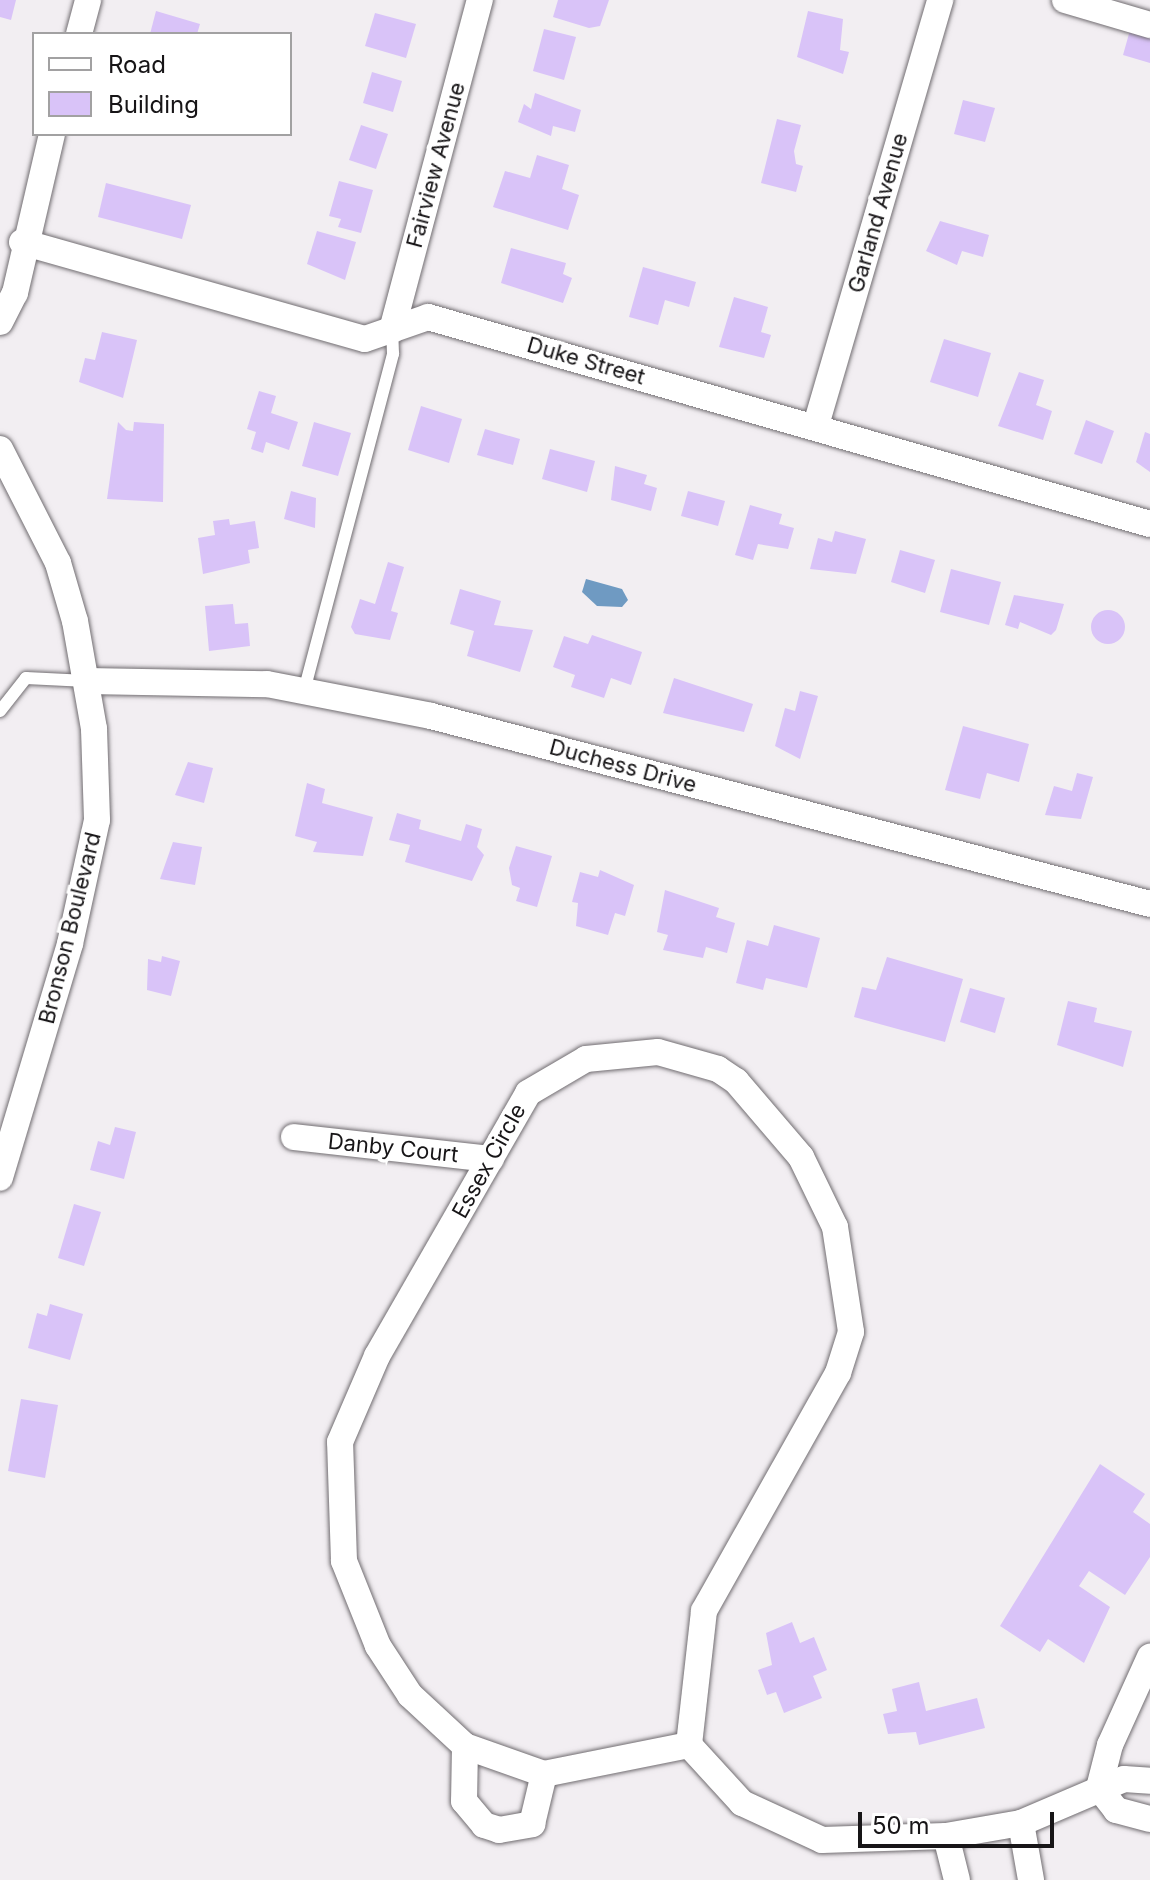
<!DOCTYPE html>
<style>
body{margin:0}
#map{position:relative;width:1150px;height:1880px;overflow:hidden;background:#f2eef2;font-family:Inter,sans-serif}
div>[style]{position:absolute}
[style*='--x']{left:calc(var(--x)*1px);top:calc(var(--y)*1px);width:calc(var(--w)*1px);rotate:calc(var(--a)*1deg)}
.water>*{inset:0;background:#6f9ac2}
.building>*{inset:0;background:#d9c3f8}
.round{border-radius:50%}
.roads{filter:drop-shadow(0 0 2px #716d71) drop-shadow(0 0 2px #716d71)}
.lane>*{height:12px;margin:-6px;padding:0 6px;transform-origin:6px;border-radius:6px;background:#fff}
.street>*{height:26px;margin:-13px;padding:0 13px;transform-origin:13px;border-radius:13px;background:#fff}
span{translate:-50% -50%;white-space:nowrap;text-align:center;line-height:1.15;-webkit-text-stroke:7px #fff;paint-order:stroke}
.street-label{font-size:22px;color:#171517}
.legend{position:absolute;left:32px;top:32px;width:260px;height:104px;box-sizing:border-box;background:#fff;border:2px solid #a2a1a2;margin:0;padding:10px 14px;list-style:none;font-size:24px;color:#171517}
.legend li{display:flex;align-items:center;gap:16px;height:40px}
.legend b{width:40px;border:2px solid #a2a1a2}
.scale{position:absolute;left:858px;top:1812px;width:196px;height:36px;box-sizing:border-box;border:4px solid #171517;border-top:0;padding-left:10px;font-size:24px;line-height:28px;white-space:nowrap;color:#171517;-webkit-text-stroke:6px #fff;paint-order:stroke}
</style>
<div id="map">
<div class="water">
<i style="clip-path:polygon(586px 579px,622px 589px,628px 600px,622px 607px,597px 606px,582px 592px)"></i>
</div>
<div class="building">
<i style="clip-path:polygon(0 0,16px 0,11px 20px,0 17px)"></i>
<i style="clip-path:polygon(558px 0,609px 0,600px 26px,589px 28px,553px 17px)"></i>
<i style="clip-path:polygon(156px 11px,200px 24px,197px 34px,150px 34px)"></i>
<i style="clip-path:polygon(808px 11px,843px 19px,840px 50px,849px 52px,843px 74px,797px 57px)"></i>
<i style="clip-path:polygon(375px 13px,416px 24px,406px 58px,365px 46px)"></i>
<i style="clip-path:polygon(1132px 23px,1150px 28px,1150px 63px,1123px 55px)"></i>
<i style="clip-path:polygon(544px 29px,576px 37px,564px 80px,533px 71px)"></i>
<i style="clip-path:polygon(372px 72px,402px 81px,393px 112px,363px 103px)"></i>
<i style="clip-path:polygon(535px 93px,581px 110px,575px 132px,553px 126px,551px 136px,518px 122px,524px 104px,531px 109px)"></i>
<i style="clip-path:polygon(963px 100px,995px 108px,985px 142px,954px 134px)"></i>
<i style="clip-path:polygon(777px 119px,801px 125px,794px 151px,796px 164px,803px 166px,796px 192px,761px 183px)"></i>
<i style="clip-path:polygon(361px 125px,388px 134px,376px 169px,349px 160px)"></i>
<i style="clip-path:polygon(537px 155px,569px 165px,562px 189px,579px 195px,568px 230px,493px 207px,505px 171px,530px 178px)"></i>
<i style="clip-path:polygon(339px 181px,373px 190px,361px 233px,338px 227px,341px 219px,329px 216px)"></i>
<i style="clip-path:polygon(106px 183px,191px 205px,182px 239px,98px 217px)"></i>
<i style="clip-path:polygon(940px 221px,989px 235px,983px 257px,962px 251px,957px 265px,926px 251px)"></i>
<i style="clip-path:polygon(317px 231px,356px 242px,345px 280px,307px 264px)"></i>
<i style="clip-path:polygon(511px 248px,566px 263px,563px 274px,572px 278px,563px 303px,501px 283px)"></i>
<i style="clip-path:polygon(643px 267px,696px 282px,689px 307px,665px 300px,658px 325px,629px 317px)"></i>
<i style="clip-path:polygon(734px 297px,768px 307px,761px 332px,771px 335px,764px 358px,719px 347px)"></i>
<i style="clip-path:polygon(102px 332px,137px 340px,123px 398px,79px 382px,85px 358px,95px 360px)"></i>
<i style="clip-path:polygon(944px 339px,991px 353px,978px 397px,930px 382px)"></i>
<i style="clip-path:polygon(1019px 372px,1044px 380px,1036px 405px,1052px 411px,1043px 440px,998px 426px)"></i>
<i style="clip-path:polygon(259px 391px,276px 396px,271px 413px,298px 422px,289px 450px,266px 442px,263px 453px,251px 449px,256px 432px,247px 429px)"></i>
<i style="clip-path:polygon(421px 406px,462px 419px,449px 463px,408px 450px)"></i>
<i style="clip-path:polygon(1086px 420px,1114px 431px,1102px 464px,1074px 454px)"></i>
<i style="clip-path:polygon(118px 422px,126px 430px,133px 431px,134px 422px,164px 424px,163px 502px,107px 499px)"></i>
<i style="clip-path:polygon(314px 422px,351px 433px,338px 476px,302px 466px)"></i>
<i style="clip-path:polygon(485px 429px,520px 439px,513px 465px,477px 455px)"></i>
<i style="clip-path:polygon(1145px 432px,1150px 434px,1150px 472px,1136px 462px)"></i>
<i style="clip-path:polygon(550px 449px,595px 461px,587px 492px,542px 479px)"></i>
<i style="clip-path:polygon(615px 466px,647px 475px,644px 484px,657px 488px,651px 511px,611px 500px)"></i>
<i style="clip-path:polygon(291px 491px,316px 498px,315px 528px,284px 519px)"></i>
<i style="clip-path:polygon(688px 491px,725px 501px,718px 526px,681px 516px)"></i>
<i style="clip-path:polygon(750px 505px,782px 514px,779px 524px,794px 528px,788px 549px,758px 544px,753px 560px,735px 555px)"></i>
<i style="clip-path:polygon(229px 519px,230px 525px,255px 521px,259px 548px,248px 550px,250px 563px,203px 574px,198px 538px,215px 535px,213px 521px)"></i>
<i style="clip-path:polygon(835px 531px,866px 539px,856px 574px,810px 569px,818px 538px,832px 542px)"></i>
<i style="clip-path:polygon(900px 550px,935px 560px,925px 593px,891px 582px)"></i>
<i style="clip-path:polygon(388px 562px,404px 567px,391px 611px,398px 613px,390px 640px,355px 634px,351px 627px,360px 599px,375px 604px)"></i>
<i style="clip-path:polygon(951px 569px,1001px 582px,989px 625px,940px 612px)"></i>
<i style="clip-path:polygon(460px 589px,501px 601px,494px 625px,533px 630px,520px 672px,467px 656px,474px 631px,450px 624px)"></i>
<i style="clip-path:polygon(1014px 595px,1064px 604px,1056px 630px,1051px 635px,1020px 622px,1018px 629px,1005px 625px)"></i>
<i style="clip-path:polygon(233px 604px,235px 624px,248px 623px,250px 646px,209px 651px,205px 606px)"></i>
<i class="round" style="left:1091px;top:610px;width:34px;height:34px"></i>
<i style="clip-path:polygon(592px 635px,642px 652px,631px 685px,611px 678px,604px 698px,571px 687px,575px 675px,553px 667px,564px 636px,588px 644px)"></i>
<i style="clip-path:polygon(674px 678px,753px 704px,744px 732px,663px 713px)"></i>
<i style="clip-path:polygon(800px 691px,818px 696px,800px 759px,775px 746px,785px 708px,795px 711px)"></i>
<i style="clip-path:polygon(963px 726px,1029px 744px,1019px 782px,987px 773px,980px 799px,945px 790px)"></i>
<i style="clip-path:polygon(188px 762px,213px 768px,204px 803px,175px 795px)"></i>
<i style="clip-path:polygon(1077px 773px,1093px 777px,1081px 819px,1045px 815px,1054px 786px,1072px 791px)"></i>
<i style="clip-path:polygon(307px 783px,325px 789px,322px 803px,373px 817px,363px 856px,313px 852px,317px 842px,295px 836px)"></i>
<i style="clip-path:polygon(397px 813px,421px 820px,419px 829px,461px 841px,466px 824px,482px 829px,477px 847px,484px 855px,472px 881px,405px 862px,410px 845px,389px 840px)"></i>
<i style="clip-path:polygon(173px 842px,202px 847px,195px 885px,160px 879px)"></i>
<i style="clip-path:polygon(516px 846px,552px 856px,537px 907px,516px 901px,520px 888px,512px 885px,509px 868px)"></i>
<i style="clip-path:polygon(600px 870px,634px 885px,625px 916px,615px 913px,608px 935px,576px 926px,578px 903px,572px 902px,580px 872px,598px 877px)"></i>
<i style="clip-path:polygon(665px 890px,719px 908px,716px 917px,735px 923px,727px 953px,706px 947px,703px 958px,663px 950px,668px 935px,657px 932px)"></i>
<i style="clip-path:polygon(774px 925px,820px 938px,807px 988px,766px 978px,763px 990px,736px 983px,747px 940px,768px 946px)"></i>
<i style="clip-path:polygon(162px 956px,180px 961px,171px 996px,147px 990px,148px 959px,161px 962px)"></i>
<i style="clip-path:polygon(887px 957px,963px 979px,945px 1042px,854px 1017px,862px 987px,876px 990px)"></i>
<i style="clip-path:polygon(970px 988px,1005px 998px,995px 1033px,960px 1022px)"></i>
<i style="clip-path:polygon(1068px 1001px,1097px 1008px,1094px 1022px,1132px 1031px,1123px 1067px,1057px 1045px)"></i>
<i style="clip-path:polygon(115px 1127px,136px 1132px,124px 1179px,90px 1170px,98px 1141px,110px 1145px)"></i>
<i style="clip-path:polygon(74px 1204px,101px 1212px,84px 1266px,58px 1258px)"></i>
<i style="clip-path:polygon(50px 1304px,83px 1314px,70px 1360px,28px 1348px,37px 1313px,47px 1316px)"></i>
<i style="clip-path:polygon(21px 1399px,58px 1405px,45px 1478px,8px 1471px)"></i>
<i style="clip-path:polygon(1100px 1464px,1145px 1494px,1133px 1512px,1150px 1524px,1150px 1557px,1125px 1595px,1089px 1571px,1079px 1586px,1110px 1607px,1084px 1663px,1048px 1639px,1040px 1652px,1000px 1626px)"></i>
<i style="clip-path:polygon(792px 1622px,800px 1643px,814px 1637px,827px 1670px,813px 1676px,822px 1698px,784px 1713px,776px 1692px,767px 1695px,758px 1670px,772px 1665px,766px 1633px)"></i>
<i style="clip-path:polygon(919px 1682px,926px 1711px,977px 1698px,985px 1728px,919px 1745px,916px 1732px,888px 1734px,883px 1714px,897px 1711px,892px 1689px)"></i>
</div>
<div class="roads">
<div class="lane">
<i style="--x:304;--y:691;--w:349;--a:-75.2"></i>
<i style="--x:393;--y:354;--w:24;--a:-92"></i>
<i style="--x:0;--y:711;--w:42;--a:-51.8"></i>
<i style="--x:26;--y:678;--w:61;--a:2.8"></i>
</div>
<div class="street">
<i style="--x:1065;--y:0;--w:89;--a:16.4"></i>
<i style="--x:79;--y:34;--w:35;--a:-75"></i>
<i style="--x:22;--y:242;--w:356;--a:15.8"></i>
<i style="--x:365;--y:339;--w:67;--a:-19.2"></i>
<i style="--x:428;--y:317;--w:751;--a:16"></i>
<i style="--x:0;--y:322;--w:33;--a:-63"></i>
<i style="--x:15;--y:293;--w:163;--a:-76.9"></i>
<i style="--x:392;--y:330;--w:342;--a:-75.1"></i>
<i style="--x:816;--y:425;--w:443;--a:-73.7"></i>
<i style="--x:0;--y:449;--w:128;--a:63"></i>
<i style="--x:58;--y:563;--w:60;--a:73.7"></i>
<i style="--x:75;--y:621;--w:110;--a:80"></i>
<i style="--x:94;--y:729;--w:91;--a:88.1"></i>
<i style="--x:97;--y:820;--w:127;--a:102.3"></i>
<i style="--x:70;--y:944;--w:244;--a:106.7"></i>
<i style="--x:87;--y:681;--w:180;--a:1"></i>
<i style="--x:267;--y:684;--w:167;--a:11"></i>
<i style="--x:431;--y:716;--w:743;--a:14.65"></i>
<i style="--x:658;--y:1052;--w:62;--a:15.8"></i>
<i style="--x:718;--y:1069;--w:22;--a:34"></i>
<i style="--x:736;--y:1081;--w:100;--a:49.5"></i>
<i style="--x:801;--y:1157;--w:78;--a:64.1"></i>
<i style="--x:835;--y:1227;--w:106;--a:81.3"></i>
<i style="--x:851;--y:1332;--w:43;--a:107.6"></i>
<i style="--x:838;--y:1373;--w:273;--a:119.4"></i>
<i style="--x:704;--y:1611;--w:135;--a:96.4"></i>
<i style="--x:689;--y:1745;--w:148;--a:168.7"></i>
<i style="--x:544;--y:1774;--w:84;--a:-160.5"></i>
<i style="--x:465;--y:1746;--w:75;--a:-137.2"></i>
<i style="--x:410;--y:1695;--w:59;--a:-123.1"></i>
<i style="--x:378;--y:1646;--w:92;--a:-111.8"></i>
<i style="--x:344;--y:1561;--w:119;--a:-91.9"></i>
<i style="--x:340;--y:1442;--w:94;--a:-66.7"></i>
<i style="--x:377;--y:1356;--w:303;--a:-60.1"></i>
<i style="--x:528;--y:1093;--w:67;--a:-30.4"></i>
<i style="--x:586;--y:1059;--w:72;--a:-5.6"></i>
<i style="--x:294;--y:1137;--w:198;--a:6.4"></i>
<i style="--x:689;--y:1745;--w:79;--a:47.6"></i>
<i style="--x:742;--y:1803;--w:88;--a:24.8"></i>
<i style="--x:822;--y:1840;--w:124;--a:-1.8"></i>
<i style="--x:946;--y:1836;--w:76;--a:-9.8"></i>
<i style="--x:1021;--y:1823;--w:112;--a:-23.1"></i>
<i style="--x:1124;--y:1779;--w:26;--a:4"></i>
<i style="--x:465;--y:1746;--w:55;--a:91"></i>
<i style="--x:464;--y:1801;--w:31;--a:50"></i>
<i style="--x:484;--y:1825;--w:16;--a:18"></i>
<i style="--x:499;--y:1830;--w:34;--a:-10"></i>
<i style="--x:532;--y:1824;--w:51;--a:-76.5"></i>
<i style="--x:1099;--y:1788;--w:44;--a:-75.7"></i>
<i style="--x:1110;--y:1745;--w:97;--a:-65.6"></i>
<i style="--x:1099;--y:1788;--w:28;--a:52"></i>
<i style="--x:1116;--y:1810;--w:35;--a:15"></i>
<i style="--x:1021;--y:1823;--w:58;--a:80"></i>
<i style="--x:946;--y:1836;--w:45;--a:76"></i>
</div>
</div>
<div class="street-label">
<span style="left:436px;top:165px;rotate:-75deg">Fairview Avenue</span>
<span style="left:878px;top:213px;rotate:-74deg">Garland Avenue</span>
<span style="left:586px;top:361px;rotate:16deg">Duke Street</span>
<span style="left:623px;top:766px;rotate:15deg">Duchess Drive</span>
<span style="left:70px;top:928px;rotate:-76deg">Bronson Boulevard</span>
<span style="left:393px;top:1148px;rotate:6deg">Danby Court</span>
<span style="left:489px;top:1161px;rotate:-61deg">Essex Circle</span>
</div>
<ul class="legend">
<li><b style="height:10px;background:#fff"></b>Road</li>
<li><b style="height:22px;background:#d9c3f8"></b>Building</li>
</ul>
<div class="scale">50 m</div>
</div>
